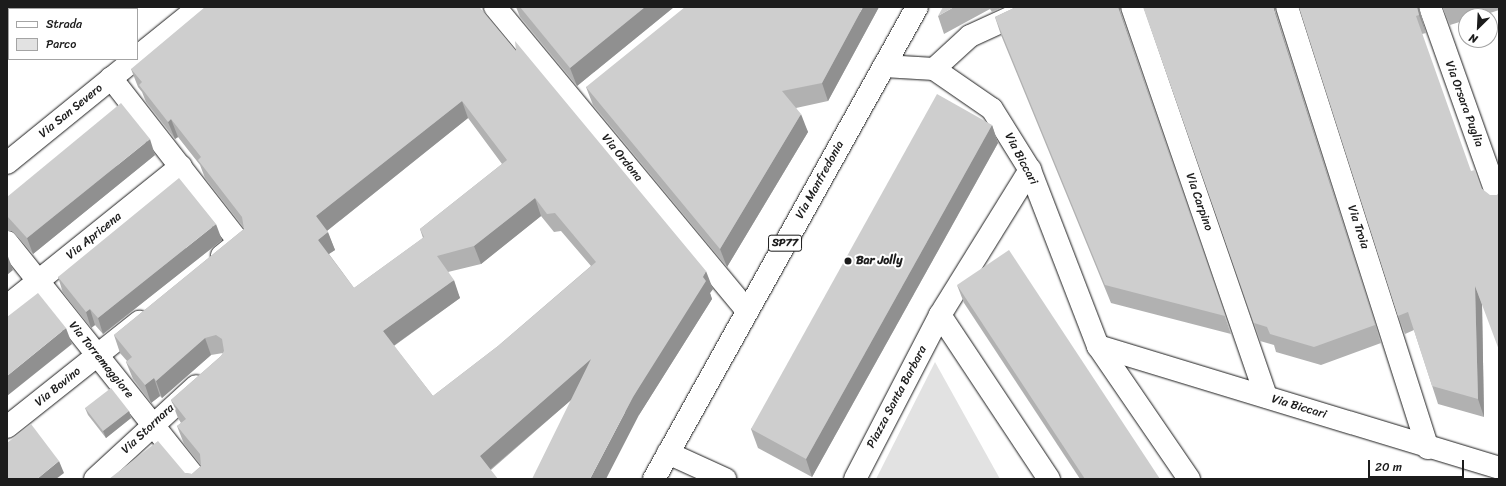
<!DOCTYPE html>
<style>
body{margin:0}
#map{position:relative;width:1506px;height:486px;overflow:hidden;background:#fff;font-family:Sriracha,sans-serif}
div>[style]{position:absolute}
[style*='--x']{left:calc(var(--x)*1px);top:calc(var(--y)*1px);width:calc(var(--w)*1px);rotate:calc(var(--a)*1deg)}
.green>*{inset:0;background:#e2e2e2}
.roads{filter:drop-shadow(0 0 1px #1c1c1c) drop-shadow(0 0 1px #1c1c1c)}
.minor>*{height:22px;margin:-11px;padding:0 11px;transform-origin:11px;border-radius:11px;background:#fff}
.major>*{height:22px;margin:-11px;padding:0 11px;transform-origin:11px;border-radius:11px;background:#fff}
.wall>*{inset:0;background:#b1b1b1}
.shaded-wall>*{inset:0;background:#909090}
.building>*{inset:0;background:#cecece}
.dots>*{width:11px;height:11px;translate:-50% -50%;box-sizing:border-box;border:2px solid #fff;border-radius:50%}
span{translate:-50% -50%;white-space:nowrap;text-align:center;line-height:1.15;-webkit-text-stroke:4px #fff;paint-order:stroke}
.shield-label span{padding:1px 3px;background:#fff;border:1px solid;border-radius:3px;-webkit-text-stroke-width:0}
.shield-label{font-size:11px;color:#1c1c1c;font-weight:700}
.street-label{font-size:12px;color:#1c1c1c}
.poi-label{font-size:12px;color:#1c1c1c;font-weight:700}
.left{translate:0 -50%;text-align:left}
.frame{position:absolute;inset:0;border:8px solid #1c1c1c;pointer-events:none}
.legend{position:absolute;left:8px;top:8px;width:130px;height:52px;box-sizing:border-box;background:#fff;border:1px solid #a4a4a4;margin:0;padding:5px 7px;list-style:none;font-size:12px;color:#1c1c1c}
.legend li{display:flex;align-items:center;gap:8px;height:20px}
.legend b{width:20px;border:1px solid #a4a4a4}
.north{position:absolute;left:1458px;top:8px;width:40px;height:40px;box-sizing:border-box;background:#fff;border:1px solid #a4a4a4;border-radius:50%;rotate:204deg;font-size:11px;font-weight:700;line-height:16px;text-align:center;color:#1c1c1c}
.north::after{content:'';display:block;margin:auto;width:14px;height:18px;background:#1c1c1c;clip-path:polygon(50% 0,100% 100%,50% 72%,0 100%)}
.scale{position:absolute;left:1368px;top:460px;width:96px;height:18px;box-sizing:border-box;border:2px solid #1c1c1c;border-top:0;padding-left:5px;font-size:12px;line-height:14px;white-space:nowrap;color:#1c1c1c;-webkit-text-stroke:3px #fff;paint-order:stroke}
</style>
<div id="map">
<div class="green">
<i style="clip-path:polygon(935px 362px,1000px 479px,876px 479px)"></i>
</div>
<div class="roads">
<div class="minor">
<i style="--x:495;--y:7;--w:395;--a:50.3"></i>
<i style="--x:1132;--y:7;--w:412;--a:71"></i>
<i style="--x:1287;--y:7;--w:463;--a:72.3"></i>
<i style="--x:1430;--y:7;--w:206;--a:70.4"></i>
<i style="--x:137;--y:57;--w:80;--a:-38.9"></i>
<i style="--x:884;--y:66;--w:50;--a:3.4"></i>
<i style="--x:934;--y:69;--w:70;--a:34.6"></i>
<i style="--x:992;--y:109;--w:72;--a:58.1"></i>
<i style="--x:1030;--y:170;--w:189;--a:68.9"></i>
<i style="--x:1098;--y:346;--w:161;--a:55.6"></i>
<i style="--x:934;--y:69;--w:49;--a:-42.5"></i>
<i style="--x:970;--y:36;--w:69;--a:-24.7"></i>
<i style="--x:111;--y:78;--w:208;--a:52"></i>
<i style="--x:239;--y:242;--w:22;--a:141"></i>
<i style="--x:7;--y:163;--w:165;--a:-39.1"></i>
<i style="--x:7;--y:242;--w:303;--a:51.4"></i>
<i style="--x:7;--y:306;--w:223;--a:-38.8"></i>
<i style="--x:940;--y:315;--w:197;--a:56.4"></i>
<i style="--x:1098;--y:346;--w:419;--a:16.9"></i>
<i style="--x:7;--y:427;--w:169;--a:-38.5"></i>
<i style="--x:668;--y:453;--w:63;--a:24.5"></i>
<i style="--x:95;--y:479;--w:137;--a:-42.6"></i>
<i style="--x:855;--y:479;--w:185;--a:-62.6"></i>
<i style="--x:940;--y:315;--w:171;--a:-58.2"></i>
</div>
<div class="major">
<i style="--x:654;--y:479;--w:540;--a:-60.87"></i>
</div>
</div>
<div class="wall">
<i style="clip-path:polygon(evenodd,479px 7px,713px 289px,710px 293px,712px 299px,639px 415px,571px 400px,491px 470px,109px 479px,185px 473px,192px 474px,201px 466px,201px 465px,184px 444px,177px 426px,181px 423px,178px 418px,171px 400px,221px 356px,223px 353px,211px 355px,162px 398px,160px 396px,151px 403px,133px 379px,126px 362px,127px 361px,120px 353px,114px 335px,244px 229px,244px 228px,205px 178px,200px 165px,178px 137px,175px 139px,146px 102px,142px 92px,138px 87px,131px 69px,479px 7px,468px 118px,502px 164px,420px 229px,423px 238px,354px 288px,329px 254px,335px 250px,327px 231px,468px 118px,479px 7px,541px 216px,554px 232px,561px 231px,591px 266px,498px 346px,433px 396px,394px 346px,460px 298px,448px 272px,481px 264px,541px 216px)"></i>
<i style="clip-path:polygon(516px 7px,674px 7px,577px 86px,520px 17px)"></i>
<i style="clip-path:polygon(879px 7px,828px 101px,796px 108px,808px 132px,727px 267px,593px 105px,586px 87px)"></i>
<i style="clip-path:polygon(954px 7px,1003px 7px,992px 12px,990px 9px,944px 34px,938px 16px)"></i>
<i style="clip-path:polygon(1016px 7px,1120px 7px,1120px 11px,1231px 334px,1111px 303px,1001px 35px,995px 17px)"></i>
<i style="clip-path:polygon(1299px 7px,1419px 7px,1426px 33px,1422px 34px,1482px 304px,1484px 417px,1438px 404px,1414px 330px,1405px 334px,1398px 316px)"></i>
<i style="clip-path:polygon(1442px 7px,1499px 7px,1499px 10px,1481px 16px,1466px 16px,1466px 20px,1450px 25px)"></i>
<i style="clip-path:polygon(1275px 11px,1381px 343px,1321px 365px,1276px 352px,1274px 345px,1260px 341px,1254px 323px)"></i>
<i style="clip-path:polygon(992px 125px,998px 143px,812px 477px,758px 448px,751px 429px)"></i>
<i style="clip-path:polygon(155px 155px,33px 254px,12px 231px,7px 231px,7px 197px)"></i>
<i style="clip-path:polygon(222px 240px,103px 334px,95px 325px,91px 328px,63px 293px,58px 277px)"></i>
<i style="clip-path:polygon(957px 285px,1160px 479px,1080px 479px,964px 303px)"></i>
<i style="clip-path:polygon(85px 408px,129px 411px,131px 418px,106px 438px,88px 415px)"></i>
</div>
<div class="shaded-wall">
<i style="clip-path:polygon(645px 7px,674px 7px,577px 86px,570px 68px)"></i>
<i style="clip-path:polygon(863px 7px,879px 7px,828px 101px,822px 83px)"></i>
<i style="clip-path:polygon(1118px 7px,1120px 7px,1120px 11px,1231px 334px)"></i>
<i style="clip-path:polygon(1273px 7px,1276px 7px,1275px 11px,1381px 343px,1375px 325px)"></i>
<i style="clip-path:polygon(1417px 7px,1419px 7px,1426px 33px,1419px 15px)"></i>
<i style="clip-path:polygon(462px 101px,468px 118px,323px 234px,316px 216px)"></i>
<i style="clip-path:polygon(801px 114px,808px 132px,727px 267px,720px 249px)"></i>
<i style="clip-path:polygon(171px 119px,178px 137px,175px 139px,168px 122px)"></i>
<i style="clip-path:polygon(992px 125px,998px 143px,812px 477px,806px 459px)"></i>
<i style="clip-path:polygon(150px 139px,155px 155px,33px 254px,27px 238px)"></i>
<i style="clip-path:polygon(535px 198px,541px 216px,481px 264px,474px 246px)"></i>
<i style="clip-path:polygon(216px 224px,222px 240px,103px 334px,98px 318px)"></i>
<i style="clip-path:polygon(328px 232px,335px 250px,324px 257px,318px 240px)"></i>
<i style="clip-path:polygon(7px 254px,13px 270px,7px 275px)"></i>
<i style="clip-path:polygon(706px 271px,713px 289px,710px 293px,712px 299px,639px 415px,606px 479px,590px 479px,633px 397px)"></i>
<i style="clip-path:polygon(454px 280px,460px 298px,389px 349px,383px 331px)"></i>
<i style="clip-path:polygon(1475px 286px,1482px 304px,1484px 417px,1478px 399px)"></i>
<i style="clip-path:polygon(90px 309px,95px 325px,91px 328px,86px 312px)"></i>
<i style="clip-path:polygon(66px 328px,72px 344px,7px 396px,7px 376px)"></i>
<i style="clip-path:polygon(205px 338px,211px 355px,162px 398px,156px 381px)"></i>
<i style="clip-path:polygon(591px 359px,598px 377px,486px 473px,480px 456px)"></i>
<i style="clip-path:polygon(154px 378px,160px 396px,151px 403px,145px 385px)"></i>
<i style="clip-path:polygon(129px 411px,131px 418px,106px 438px,103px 431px)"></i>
<i style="clip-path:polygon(59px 461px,64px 473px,56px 479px,37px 479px)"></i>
</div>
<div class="building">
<i style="clip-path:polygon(evenodd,205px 7px,479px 7px,516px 51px,515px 41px,706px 271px,703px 277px,706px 281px,633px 397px,590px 479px,532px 479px,591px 359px,480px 456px,498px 479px,109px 479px,158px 441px,185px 473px,192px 474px,201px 466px,200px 454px,177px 426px,186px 419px,171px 400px,221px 356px,224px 351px,222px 339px,216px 335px,205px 338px,156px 381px,154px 378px,145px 385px,126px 362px,132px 357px,114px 335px,244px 229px,242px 217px,198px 160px,201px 157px,171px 119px,168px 122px,139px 85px,142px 82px,131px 69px,205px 7px,462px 101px,507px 160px,420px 229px,424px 237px,354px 288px,318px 240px,328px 232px,316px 216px,462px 101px,205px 7px,535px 198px,547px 214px,555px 213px,596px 262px,498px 346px,433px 396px,383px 331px,454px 280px,437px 256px,474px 246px,535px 198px)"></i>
<i style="clip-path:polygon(520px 7px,645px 7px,570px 68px)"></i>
<i style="clip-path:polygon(685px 7px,863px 7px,822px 83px,782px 91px,801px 114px,720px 249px,586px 87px)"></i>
<i style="clip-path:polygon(943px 7px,954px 7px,938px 16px)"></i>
<i style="clip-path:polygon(1016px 7px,1118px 7px,1225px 316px,1105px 285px,995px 17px)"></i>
<i style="clip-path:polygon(1143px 7px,1273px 7px,1375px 325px,1314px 347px,1270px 334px,1267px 327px,1254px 323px)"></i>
<i style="clip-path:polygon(1299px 7px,1417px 7px,1419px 15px,1416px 16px,1471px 171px,1475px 170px,1481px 188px,1490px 195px,1497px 195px,1499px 192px,1499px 350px,1475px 286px,1478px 399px,1432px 386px,1408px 312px,1398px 316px)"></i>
<i style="clip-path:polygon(937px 94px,992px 125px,806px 459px,751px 429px)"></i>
<i style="clip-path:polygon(121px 103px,150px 139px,27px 238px,7px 216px,7px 197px)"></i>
<i style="clip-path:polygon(179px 178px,216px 224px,98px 318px,90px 309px,86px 312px,58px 277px)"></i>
<i style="clip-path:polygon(1009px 250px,1160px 479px,1085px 479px,957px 285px)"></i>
<i style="clip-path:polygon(38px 293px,66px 328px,7px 376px,7px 317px)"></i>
<i style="clip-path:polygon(111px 388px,129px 411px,103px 431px,85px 408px)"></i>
<i style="clip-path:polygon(31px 424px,59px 461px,37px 479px,7px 479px,7px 443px)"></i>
</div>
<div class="dots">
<i style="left:848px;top:261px;background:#1c1c1c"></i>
</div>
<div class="shield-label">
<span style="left:785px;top:243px">SP77</span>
</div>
<div class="street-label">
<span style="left:1464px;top:104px;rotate:70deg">Via Orsara Puglia</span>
<span style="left:71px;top:111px;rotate:-39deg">Via San Severo</span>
<span style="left:622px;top:158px;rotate:51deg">Via Ordona</span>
<span style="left:1021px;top:159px;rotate:62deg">Via Biccari</span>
<span style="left:820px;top:180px;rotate:-61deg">Via Manfredonia</span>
<span style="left:1199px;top:202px;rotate:71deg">Via Carpino</span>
<span style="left:1358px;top:227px;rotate:72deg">Via Troia</span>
<span style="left:94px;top:236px;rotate:-39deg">Via Apricena</span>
<span style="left:101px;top:360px;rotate:51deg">Via Torremaggiore</span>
<span style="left:58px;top:387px;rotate:-39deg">Via Bovino</span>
<span style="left:897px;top:397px;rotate:-62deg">Piazza Santa Barbara</span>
<span style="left:1299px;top:407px;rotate:17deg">Via Biccari</span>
<span style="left:148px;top:429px;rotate:-43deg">Via Stornara</span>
</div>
<div class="poi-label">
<span class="left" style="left:856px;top:261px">Bar Jolly</span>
</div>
<div class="frame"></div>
<ul class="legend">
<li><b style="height:5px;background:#fff"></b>Strada</li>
<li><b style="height:11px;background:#e2e2e2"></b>Parco</li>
</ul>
<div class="north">N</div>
<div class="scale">20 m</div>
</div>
